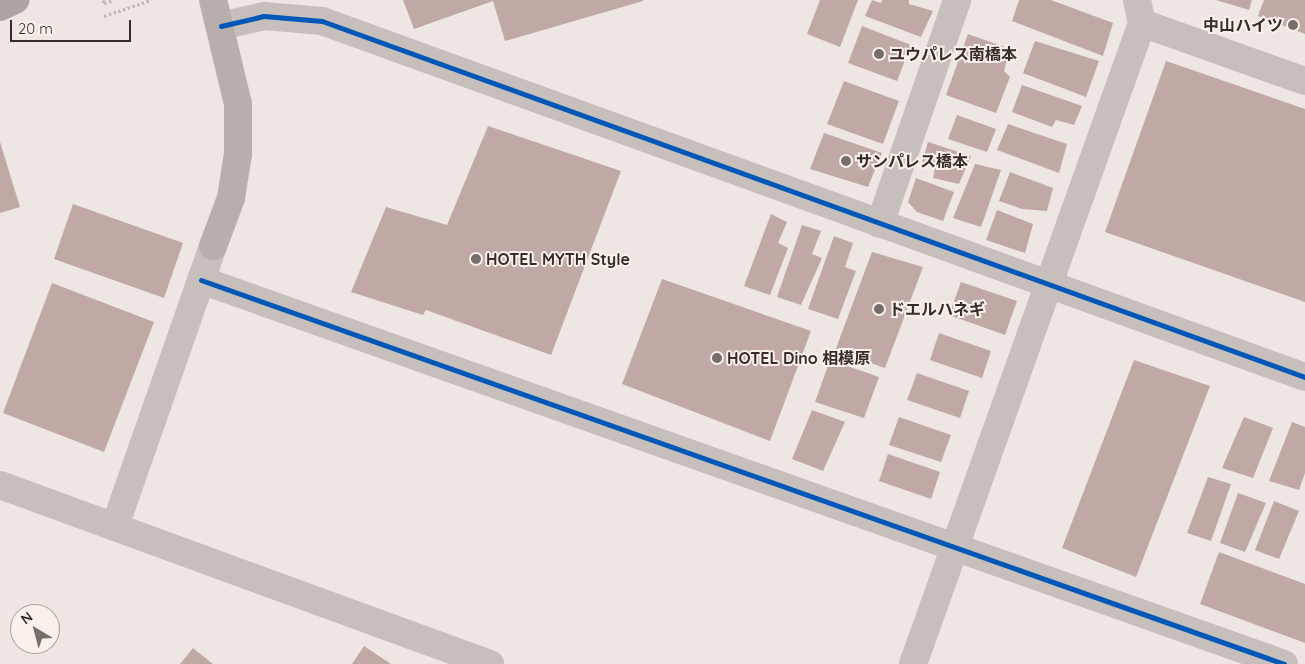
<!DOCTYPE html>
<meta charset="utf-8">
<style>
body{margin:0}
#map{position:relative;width:1305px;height:664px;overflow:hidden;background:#ede6e2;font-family:Quicksand,"Noto Sans JP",sans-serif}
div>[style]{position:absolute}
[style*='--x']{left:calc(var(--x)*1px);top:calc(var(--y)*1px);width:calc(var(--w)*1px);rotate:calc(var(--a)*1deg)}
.building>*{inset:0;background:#c0a9a5}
.path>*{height:3px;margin-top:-1.5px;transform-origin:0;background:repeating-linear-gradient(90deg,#bfb7b3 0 2.5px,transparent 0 5px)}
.street>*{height:28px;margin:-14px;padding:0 14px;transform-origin:14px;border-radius:14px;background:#c6bfbb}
.secondary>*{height:28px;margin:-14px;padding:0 14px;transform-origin:14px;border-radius:14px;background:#b7afab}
.highway>*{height:28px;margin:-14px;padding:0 14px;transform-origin:14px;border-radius:14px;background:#aca5a1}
.cycleway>*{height:5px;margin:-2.5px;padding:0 2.5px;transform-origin:2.5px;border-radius:2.5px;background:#0057b8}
.dots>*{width:14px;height:14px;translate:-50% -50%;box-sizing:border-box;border:2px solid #f9f0ea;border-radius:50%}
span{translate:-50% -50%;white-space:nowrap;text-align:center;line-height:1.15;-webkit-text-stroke:4px #f9f0ea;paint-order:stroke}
.poi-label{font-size:16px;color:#372c29;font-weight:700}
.right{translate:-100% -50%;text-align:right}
.left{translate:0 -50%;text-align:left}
.north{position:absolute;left:10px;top:604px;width:50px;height:50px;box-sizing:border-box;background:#f9f0ea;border:1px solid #aba29d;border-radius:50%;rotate:323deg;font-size:14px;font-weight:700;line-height:20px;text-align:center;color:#372c29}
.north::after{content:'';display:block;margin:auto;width:18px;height:22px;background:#776d6a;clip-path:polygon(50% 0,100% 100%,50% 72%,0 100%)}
.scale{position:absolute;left:10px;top:20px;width:121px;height:22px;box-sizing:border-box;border:2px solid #372c29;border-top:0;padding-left:6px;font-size:15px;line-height:18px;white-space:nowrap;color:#372c29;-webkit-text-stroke:4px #f9f0ea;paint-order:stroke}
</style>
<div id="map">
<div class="building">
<i style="clip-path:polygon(403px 0,643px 0,643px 1px,505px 41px,493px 1px,414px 29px)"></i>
<i style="clip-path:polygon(820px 0,858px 0,840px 47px,807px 34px)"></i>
<i style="clip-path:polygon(872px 0,881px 3px,882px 0,909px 0,909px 4px,933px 11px,921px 37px,865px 16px)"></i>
<i style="clip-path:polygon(1019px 0,1051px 0,1113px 23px,1103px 56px,1012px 21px)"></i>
<i style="clip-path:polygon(1216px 0,1252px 0,1249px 10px)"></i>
<i style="clip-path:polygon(1264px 0,1305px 0,1305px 34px,1258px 16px)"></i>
<i style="clip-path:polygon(862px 26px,911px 45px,897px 81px,848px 63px)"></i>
<i style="clip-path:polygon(968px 34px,1010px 49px,1004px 71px,1010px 77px,996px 113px,946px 95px)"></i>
<i style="clip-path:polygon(1035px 41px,1099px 61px,1086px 97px,1023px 73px)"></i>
<i style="clip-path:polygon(1166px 61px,1305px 109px,1305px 302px,1105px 232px)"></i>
<i style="clip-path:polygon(844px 81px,899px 101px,883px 144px,827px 124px)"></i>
<i style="clip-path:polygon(1022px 85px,1082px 106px,1074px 125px,1056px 120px,1052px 127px,1012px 112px)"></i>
<i style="clip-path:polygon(957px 115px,996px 129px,987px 152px,948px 139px)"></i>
<i style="clip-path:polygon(1008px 124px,1067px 144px,1059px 173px,997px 150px)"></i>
<i style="clip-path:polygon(488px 126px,621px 171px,551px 355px,426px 310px,423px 315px,351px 292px,386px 207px,447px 225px)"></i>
<i style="clip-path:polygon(824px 133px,882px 153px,868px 187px,810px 169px)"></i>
<i style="clip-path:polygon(0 142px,20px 207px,0 213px)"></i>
<i style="clip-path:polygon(928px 142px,971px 156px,959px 184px,933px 178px,935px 168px,922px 162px)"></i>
<i style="clip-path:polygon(975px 164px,1001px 170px,981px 227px,953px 218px)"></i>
<i style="clip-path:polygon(1010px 172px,1053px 188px,1047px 211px,1022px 209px,999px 201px)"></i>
<i style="clip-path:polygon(916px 178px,954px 192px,943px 221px,917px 212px,908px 202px)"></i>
<i style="clip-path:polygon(73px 204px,183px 243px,164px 298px,54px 259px)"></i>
<i style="clip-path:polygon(997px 210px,1033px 224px,1025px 253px,986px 240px)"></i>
<i style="clip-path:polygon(771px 214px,787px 222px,778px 243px,788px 248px,770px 295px,744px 286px)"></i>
<i style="clip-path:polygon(802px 225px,821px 231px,812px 254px,822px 258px,801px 305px,777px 297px)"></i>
<i style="clip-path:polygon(834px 236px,853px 243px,845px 267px,856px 271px,838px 319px,808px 309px)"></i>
<i style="clip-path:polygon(872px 252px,923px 267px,885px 368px,835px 351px)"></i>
<i style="clip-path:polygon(662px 279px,811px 331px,770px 441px,622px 384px)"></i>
<i style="clip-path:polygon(961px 282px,1017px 301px,1005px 335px,949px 315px)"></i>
<i style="clip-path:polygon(52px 283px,154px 322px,104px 452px,3px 413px)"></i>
<i style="clip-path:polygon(939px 333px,991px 351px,982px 378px,930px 360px)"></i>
<i style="clip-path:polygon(830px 360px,879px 377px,864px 418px,815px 402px)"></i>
<i style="clip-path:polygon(1134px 360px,1210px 386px,1136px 577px,1062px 548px)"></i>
<i style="clip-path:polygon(917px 373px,969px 391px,960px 418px,907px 400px)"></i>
<i style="clip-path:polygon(812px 410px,845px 422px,823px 471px,792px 459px)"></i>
<i style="clip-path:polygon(899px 417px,951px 435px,941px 462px,889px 445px)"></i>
<i style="clip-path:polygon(1244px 417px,1273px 428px,1253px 478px,1222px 468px)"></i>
<i style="clip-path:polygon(1292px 422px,1305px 427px,1305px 473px,1299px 490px,1269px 481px)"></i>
<i style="clip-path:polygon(888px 454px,940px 472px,931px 499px,879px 481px)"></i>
<i style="clip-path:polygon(1208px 477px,1231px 484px,1211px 541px,1187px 533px)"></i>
<i style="clip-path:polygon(1238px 493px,1266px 503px,1245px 552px,1220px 543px)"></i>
<i style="clip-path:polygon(1274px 501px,1299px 511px,1279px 559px,1255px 550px)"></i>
<i style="clip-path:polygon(1219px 552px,1305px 584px,1305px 643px,1200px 604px)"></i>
<i style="clip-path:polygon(364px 646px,391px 664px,352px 664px)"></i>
<i style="clip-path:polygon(193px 648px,213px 664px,180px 664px)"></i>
</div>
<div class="path">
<i style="--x:103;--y:0;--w:3;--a:72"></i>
<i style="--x:104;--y:3;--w:10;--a:-17"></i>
<i style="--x:104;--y:16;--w:50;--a:-18.8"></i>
</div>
<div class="street">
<i style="--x:1137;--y:0;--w:24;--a:78"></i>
<i style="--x:1142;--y:23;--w:173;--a:19.6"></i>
<i style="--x:221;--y:26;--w:44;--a:-13.1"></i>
<i style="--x:264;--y:16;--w:58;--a:4.9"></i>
<i style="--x:322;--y:21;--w:1045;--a:19.91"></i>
<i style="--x:880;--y:224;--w:237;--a:-71"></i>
<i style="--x:201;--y:280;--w:1149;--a:19.52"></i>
<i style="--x:0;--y:485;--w:522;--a:20.07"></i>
<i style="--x:115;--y:526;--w:297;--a:-70.7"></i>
<i style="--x:913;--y:664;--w:681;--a:-70.34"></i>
</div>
<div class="secondary">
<i style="--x:213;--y:246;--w:51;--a:-69.4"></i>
<i style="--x:231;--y:198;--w:45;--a:-81"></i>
<i style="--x:238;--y:154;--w:50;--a:-90"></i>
<i style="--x:238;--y:104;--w:107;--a:-103.5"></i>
</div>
<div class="highway">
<i style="--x:0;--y:7;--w:17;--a:-25"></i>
</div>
<div class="cycleway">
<i style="--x:221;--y:26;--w:44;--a:-13.1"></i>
<i style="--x:264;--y:16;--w:58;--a:4.9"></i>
<i style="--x:322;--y:21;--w:1045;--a:19.91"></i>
<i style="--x:201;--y:280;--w:1149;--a:19.52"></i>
</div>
<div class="dots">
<i style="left:1293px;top:25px;background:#776d6a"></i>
<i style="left:879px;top:54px;background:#776d6a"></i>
<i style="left:846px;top:161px;background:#776d6a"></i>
<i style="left:476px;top:259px;background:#776d6a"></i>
<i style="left:879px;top:309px;background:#776d6a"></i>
<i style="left:717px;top:358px;background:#776d6a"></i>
</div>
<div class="poi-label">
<span class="right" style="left:1283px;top:25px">中山ハイツ</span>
<span class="left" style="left:889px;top:54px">ユウパレス南橋本</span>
<span class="left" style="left:856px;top:161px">サンパレス橋本</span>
<span class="left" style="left:486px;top:259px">HOTEL MYTH Style</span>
<span class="left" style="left:889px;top:309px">ドエルハネギ</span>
<span class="left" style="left:727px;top:358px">HOTEL Dino 相模原</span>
</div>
<div class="north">N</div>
<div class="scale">20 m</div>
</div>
